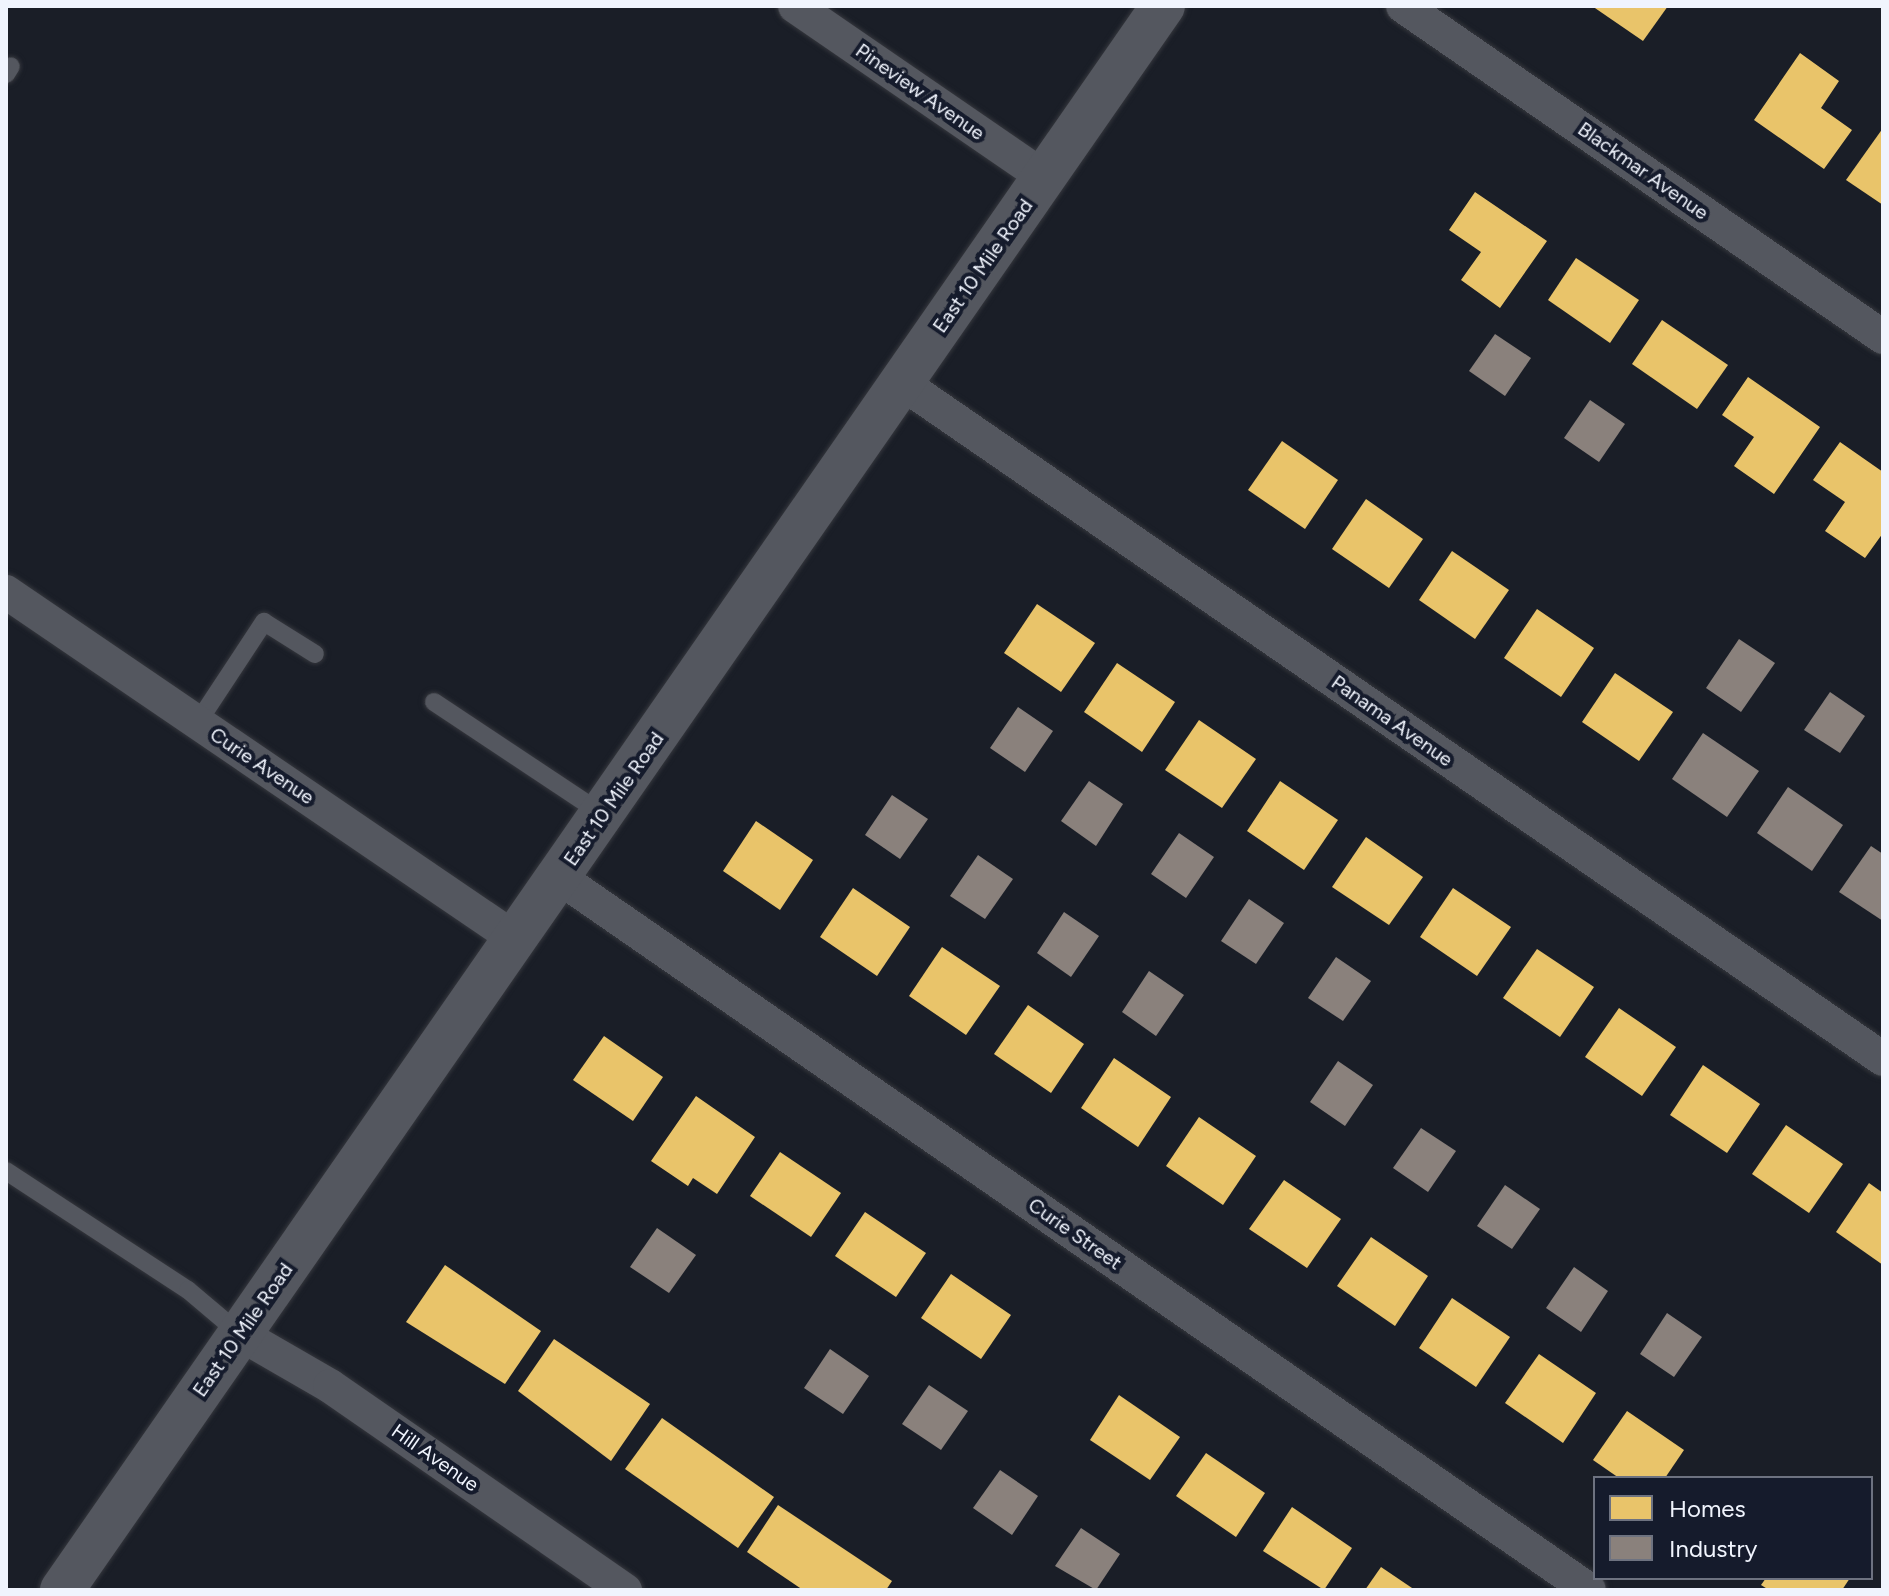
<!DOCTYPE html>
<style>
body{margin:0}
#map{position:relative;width:1889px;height:1596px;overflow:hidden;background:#1a1e27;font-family:Figtree,sans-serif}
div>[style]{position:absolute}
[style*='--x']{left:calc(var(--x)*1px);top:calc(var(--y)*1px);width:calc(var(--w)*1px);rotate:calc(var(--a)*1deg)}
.homes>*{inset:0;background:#e9c46a}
.industry>*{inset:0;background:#8a817c}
.roads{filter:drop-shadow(0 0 2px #35373d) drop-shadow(0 0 2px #35373d)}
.service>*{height:18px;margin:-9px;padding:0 9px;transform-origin:9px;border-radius:9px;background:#54575f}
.minor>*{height:34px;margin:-17px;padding:0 17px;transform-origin:17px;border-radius:17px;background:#54575f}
.secondary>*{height:44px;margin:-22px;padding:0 22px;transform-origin:22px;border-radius:22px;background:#54575f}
span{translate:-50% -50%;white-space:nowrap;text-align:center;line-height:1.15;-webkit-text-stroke:8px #151b2c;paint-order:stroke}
.street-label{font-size:20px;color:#f0f4fd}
.frame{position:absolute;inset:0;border:8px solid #f0f4fd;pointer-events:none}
.legend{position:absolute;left:1593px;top:1476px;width:280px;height:104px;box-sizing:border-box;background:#151b2c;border:2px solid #6d7280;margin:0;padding:10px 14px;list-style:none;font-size:24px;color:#f0f4fd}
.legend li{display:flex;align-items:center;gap:16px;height:40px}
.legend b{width:40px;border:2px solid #6d7280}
</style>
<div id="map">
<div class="homes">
<i style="clip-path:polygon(1592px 6px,1668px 6px,1643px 41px)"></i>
<i style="clip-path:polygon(1800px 53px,1839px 81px,1821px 108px,1852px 130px,1824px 169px,1754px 120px)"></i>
<i style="clip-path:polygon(1883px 128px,1883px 205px,1846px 180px)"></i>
<i style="clip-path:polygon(1475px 192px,1547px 241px,1500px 308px,1461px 280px,1481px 252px,1449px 230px)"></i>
<i style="clip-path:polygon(1576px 258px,1639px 300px,1610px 343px,1548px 300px)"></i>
<i style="clip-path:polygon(1662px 320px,1728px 365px,1697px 409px,1632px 364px)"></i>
<i style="clip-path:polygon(1748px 377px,1820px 427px,1774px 494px,1734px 466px,1754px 437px,1722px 415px)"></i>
<i style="clip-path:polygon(1282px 441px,1338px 480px,1305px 529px,1248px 490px)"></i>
<i style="clip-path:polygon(1840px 442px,1883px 472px,1883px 533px,1865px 558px,1825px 531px,1845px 502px,1813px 480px)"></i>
<i style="clip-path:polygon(1366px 499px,1423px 539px,1389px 588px,1332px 549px)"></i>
<i style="clip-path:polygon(1452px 551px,1509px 590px,1475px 639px,1419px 600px)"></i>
<i style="clip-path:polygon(1037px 604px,1095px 643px,1061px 692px,1004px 653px)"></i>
<i style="clip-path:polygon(1537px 609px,1594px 648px,1561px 697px,1504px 658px)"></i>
<i style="clip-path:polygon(1117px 663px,1175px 702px,1142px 752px,1084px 712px)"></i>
<i style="clip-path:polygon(1615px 673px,1673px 712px,1639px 761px,1582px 722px)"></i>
<i style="clip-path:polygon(1199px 720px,1256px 759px,1222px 808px,1165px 770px)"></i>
<i style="clip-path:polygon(1280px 781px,1338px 820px,1304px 870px,1247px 831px)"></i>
<i style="clip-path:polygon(756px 821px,813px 860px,780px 910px,723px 871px)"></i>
<i style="clip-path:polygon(1366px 837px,1423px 877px,1389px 925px,1332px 887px)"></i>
<i style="clip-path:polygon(853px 888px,910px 927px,877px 976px,820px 937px)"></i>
<i style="clip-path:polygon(1453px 888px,1511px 927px,1477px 976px,1420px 937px)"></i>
<i style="clip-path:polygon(942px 947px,1000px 986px,966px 1035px,909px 996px)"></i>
<i style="clip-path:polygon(1537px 949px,1594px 987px,1560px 1037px,1503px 998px)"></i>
<i style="clip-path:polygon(1028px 1005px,1084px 1044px,1051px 1093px,994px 1054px)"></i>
<i style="clip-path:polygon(1619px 1008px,1676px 1047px,1642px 1096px,1585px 1057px)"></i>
<i style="clip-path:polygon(604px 1036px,663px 1077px,633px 1121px,573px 1080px)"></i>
<i style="clip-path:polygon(1114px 1058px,1171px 1097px,1138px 1147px,1081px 1108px)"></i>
<i style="clip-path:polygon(1703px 1065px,1760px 1104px,1727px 1153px,1670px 1115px)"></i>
<i style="clip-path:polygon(696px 1096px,755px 1137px,717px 1194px,693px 1178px,688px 1186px,651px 1161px)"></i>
<i style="clip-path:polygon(1199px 1117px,1256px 1156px,1223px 1205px,1166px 1166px)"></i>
<i style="clip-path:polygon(1786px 1125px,1843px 1164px,1809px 1213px,1752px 1174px)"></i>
<i style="clip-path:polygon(780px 1152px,841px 1193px,811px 1237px,750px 1196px)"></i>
<i style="clip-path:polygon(1284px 1180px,1341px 1219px,1307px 1268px,1249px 1229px)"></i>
<i style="clip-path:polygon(1869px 1183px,1883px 1193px,1883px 1265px,1836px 1232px)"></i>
<i style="clip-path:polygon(865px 1212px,926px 1253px,896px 1297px,835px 1256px)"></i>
<i style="clip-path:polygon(1371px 1237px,1428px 1276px,1395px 1326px,1337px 1286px)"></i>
<i style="clip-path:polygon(445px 1265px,541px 1331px,505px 1384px,406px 1322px)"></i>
<i style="clip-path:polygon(951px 1274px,1011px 1315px,981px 1359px,921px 1318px)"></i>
<i style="clip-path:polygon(1452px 1298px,1510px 1337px,1476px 1387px,1419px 1348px)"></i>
<i style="clip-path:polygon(554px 1339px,650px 1404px,611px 1461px,518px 1391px)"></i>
<i style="clip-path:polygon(1539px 1354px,1596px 1393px,1563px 1443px,1505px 1403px)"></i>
<i style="clip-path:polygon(1119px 1395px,1180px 1437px,1150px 1480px,1090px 1440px)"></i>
<i style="clip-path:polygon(1627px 1411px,1684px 1450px,1665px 1478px,1619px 1478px,1593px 1460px)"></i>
<i style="clip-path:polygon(662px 1418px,774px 1497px,738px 1548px,625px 1469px)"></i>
<i style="clip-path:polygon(1206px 1453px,1265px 1493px,1236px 1537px,1176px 1496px)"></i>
<i style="clip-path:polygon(778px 1505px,892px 1581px,886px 1590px,803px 1590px,747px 1552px)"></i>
<i style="clip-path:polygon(1292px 1507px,1352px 1548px,1324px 1590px,1263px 1551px)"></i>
<i style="clip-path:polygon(1381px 1567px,1415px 1590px,1365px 1590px)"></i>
<i style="clip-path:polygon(1766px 1578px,1850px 1578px,1842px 1590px,1769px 1590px,1761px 1585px)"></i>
</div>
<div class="industry">
<i style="clip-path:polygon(1495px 334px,1531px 358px,1505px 396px,1469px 371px)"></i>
<i style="clip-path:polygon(1590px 400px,1625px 424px,1599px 462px,1564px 438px)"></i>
<i style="clip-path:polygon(1739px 639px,1775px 663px,1741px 712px,1706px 688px)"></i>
<i style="clip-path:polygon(1830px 692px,1865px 716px,1840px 753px,1804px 730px)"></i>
<i style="clip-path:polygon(1018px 707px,1053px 731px,1025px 772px,990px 748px)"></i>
<i style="clip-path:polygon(1703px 733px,1759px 771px,1727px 817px,1672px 779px)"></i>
<i style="clip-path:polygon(1089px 781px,1123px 804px,1096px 846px,1061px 821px)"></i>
<i style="clip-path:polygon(1788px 787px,1843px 825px,1812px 871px,1757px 833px)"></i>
<i style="clip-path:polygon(892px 795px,928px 819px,900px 859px,865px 835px)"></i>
<i style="clip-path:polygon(1179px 833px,1214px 857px,1186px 898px,1151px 874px)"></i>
<i style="clip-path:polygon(1871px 846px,1883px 854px,1883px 921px,1839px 892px)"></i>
<i style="clip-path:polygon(978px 855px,1013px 879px,985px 919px,950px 896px)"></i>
<i style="clip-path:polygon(1249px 899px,1284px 923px,1256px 964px,1221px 941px)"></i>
<i style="clip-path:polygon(1064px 912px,1099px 936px,1071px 977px,1037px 953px)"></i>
<i style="clip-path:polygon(1336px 957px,1371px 981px,1343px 1021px,1308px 998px)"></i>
<i style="clip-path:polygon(1149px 971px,1184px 995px,1156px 1036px,1122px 1012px)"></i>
<i style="clip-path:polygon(1338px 1061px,1373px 1085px,1345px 1126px,1310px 1102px)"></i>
<i style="clip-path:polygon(1421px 1128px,1456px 1151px,1428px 1192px,1393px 1168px)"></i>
<i style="clip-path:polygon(1505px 1185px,1540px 1209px,1512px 1249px,1477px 1226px)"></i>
<i style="clip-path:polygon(657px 1228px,696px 1255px,669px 1293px,630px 1267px)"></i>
<i style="clip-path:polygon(1574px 1267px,1608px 1291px,1581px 1332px,1546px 1308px)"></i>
<i style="clip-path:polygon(1667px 1313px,1702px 1337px,1674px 1377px,1640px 1354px)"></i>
<i style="clip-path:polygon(830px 1349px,869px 1376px,843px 1414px,804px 1388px)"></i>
<i style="clip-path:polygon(929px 1385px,968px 1411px,941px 1450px,902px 1424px)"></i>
<i style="clip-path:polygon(1000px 1470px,1038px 1496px,1012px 1535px,973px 1508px)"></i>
<i style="clip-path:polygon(1081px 1528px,1120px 1554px,1096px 1590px,1055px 1566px)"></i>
</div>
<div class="roads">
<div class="service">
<i style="--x:6;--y:74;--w:9;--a:-58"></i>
<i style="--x:434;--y:702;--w:201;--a:33.6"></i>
<i style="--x:198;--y:722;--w:120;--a:-56.6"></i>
<i style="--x:264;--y:622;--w:60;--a:32.1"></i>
<i style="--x:6;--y:1171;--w:217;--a:33.2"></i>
<i style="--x:188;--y:1290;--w:68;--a:40.2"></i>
</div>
<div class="minor">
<i style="--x:795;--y:6;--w:303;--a:34.5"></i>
<i style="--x:1403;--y:6;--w:583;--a:34.59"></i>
<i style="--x:902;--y:383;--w:1191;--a:34.57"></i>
<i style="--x:6;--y:592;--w:618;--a:34.26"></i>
<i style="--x:560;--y:878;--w:1251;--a:34.68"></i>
<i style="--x:240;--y:1334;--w:104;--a:30"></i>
<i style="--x:330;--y:1386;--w:359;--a:34.7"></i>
</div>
<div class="secondary">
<i style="--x:62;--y:1590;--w:1929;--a:-55.2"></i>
</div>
</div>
<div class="street-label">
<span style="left:920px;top:92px;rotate:35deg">Pineview Avenue</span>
<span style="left:1643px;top:171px;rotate:35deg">Blackmar Avenue</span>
<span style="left:983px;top:266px;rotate:-55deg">East 10 Mile Road</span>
<span style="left:1392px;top:721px;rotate:35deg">Panama Avenue</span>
<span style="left:262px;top:766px;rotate:34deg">Curie Avenue</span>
<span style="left:614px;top:799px;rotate:-55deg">East 10 Mile Road</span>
<span style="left:1075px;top:1234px;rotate:35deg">Curie Street</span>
<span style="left:243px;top:1330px;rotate:-55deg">East 10 Mile Road</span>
<span style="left:435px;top:1458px;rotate:35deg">Hill Avenue</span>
</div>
<div class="frame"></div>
<ul class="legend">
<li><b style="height:22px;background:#e9c46a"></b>Homes</li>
<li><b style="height:22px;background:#8a817c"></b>Industry</li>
</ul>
</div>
